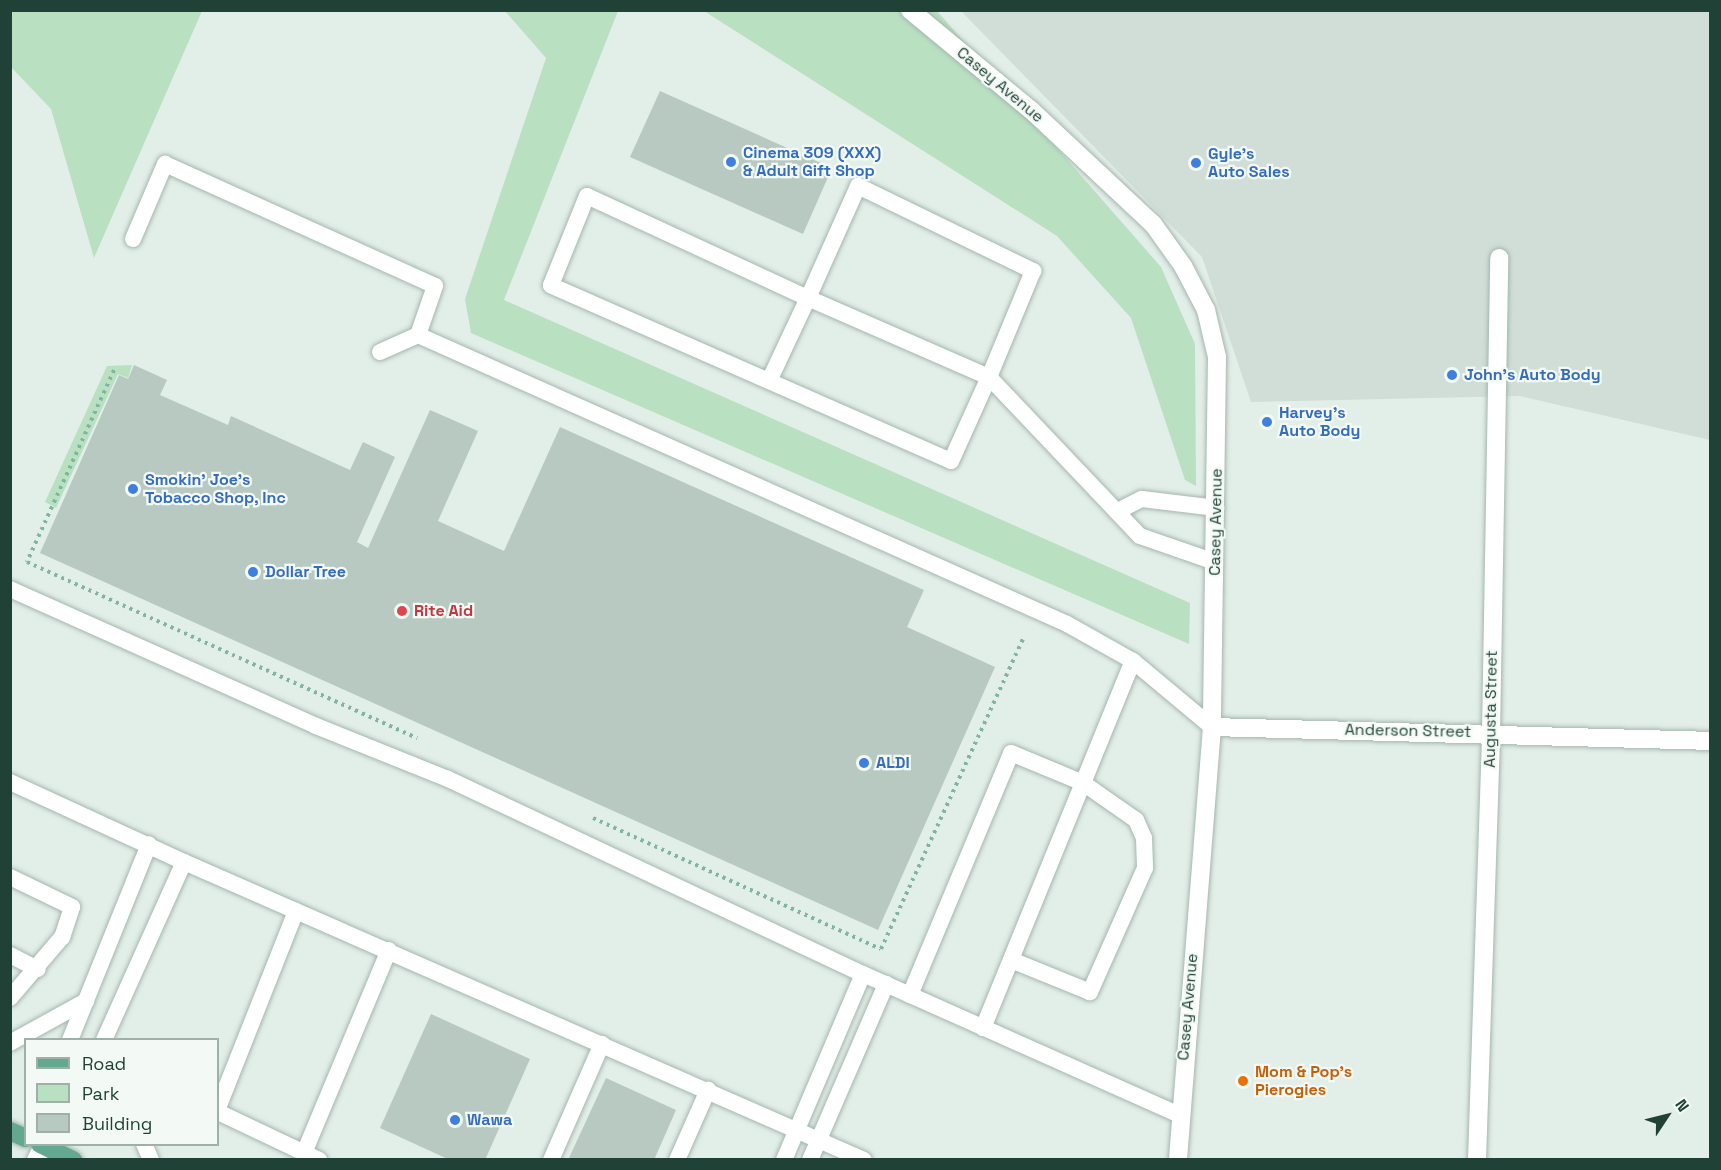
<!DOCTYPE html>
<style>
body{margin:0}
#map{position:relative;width:1721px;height:1170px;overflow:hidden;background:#e2eee8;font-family:"Space Grotesk",sans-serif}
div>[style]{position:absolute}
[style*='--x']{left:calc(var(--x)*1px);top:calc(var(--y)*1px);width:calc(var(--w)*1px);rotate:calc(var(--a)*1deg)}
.built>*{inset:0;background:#d0ded7}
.green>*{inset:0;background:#b9e1c1}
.building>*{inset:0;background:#b7c9c1}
.path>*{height:4px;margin-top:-2px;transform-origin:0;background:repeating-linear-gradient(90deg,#80b5a0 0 3px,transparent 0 7.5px)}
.roads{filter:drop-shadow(0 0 2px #a4b7af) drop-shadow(0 0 2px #a4b7af)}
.lane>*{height:16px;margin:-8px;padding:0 8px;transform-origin:8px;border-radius:8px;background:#fff}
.street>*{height:18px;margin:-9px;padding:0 9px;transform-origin:9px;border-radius:9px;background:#fff}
.secondary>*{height:18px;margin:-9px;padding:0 9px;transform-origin:9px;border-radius:9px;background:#fff}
.primary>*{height:18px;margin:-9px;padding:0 9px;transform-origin:9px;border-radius:9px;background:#63a891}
.dots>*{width:16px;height:16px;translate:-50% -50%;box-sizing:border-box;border:3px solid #f3faf6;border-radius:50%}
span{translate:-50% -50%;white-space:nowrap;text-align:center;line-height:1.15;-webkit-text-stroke:4.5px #f3faf6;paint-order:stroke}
.street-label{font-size:16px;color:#204136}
.shop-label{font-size:16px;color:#366cbe;font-weight:700}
.left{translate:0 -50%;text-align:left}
.health-label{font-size:16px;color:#be3a42;font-weight:700}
.food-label{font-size:16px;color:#c56008;font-weight:700}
.frame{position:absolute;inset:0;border:12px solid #204136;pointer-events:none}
.legend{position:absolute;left:24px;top:1038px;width:195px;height:108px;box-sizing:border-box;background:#f3faf6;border:2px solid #9fb0a9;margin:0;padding:8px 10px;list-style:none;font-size:18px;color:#204136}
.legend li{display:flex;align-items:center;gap:12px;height:30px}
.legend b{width:30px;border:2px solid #9fb0a9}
.north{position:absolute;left:1637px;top:1086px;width:60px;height:60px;-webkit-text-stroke:4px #f3faf6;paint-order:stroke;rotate:55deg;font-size:16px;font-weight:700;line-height:24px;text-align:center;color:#204136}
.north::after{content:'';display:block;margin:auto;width:21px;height:27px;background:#204136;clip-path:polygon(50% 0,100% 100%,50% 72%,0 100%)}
</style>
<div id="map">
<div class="built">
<i style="clip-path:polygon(961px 11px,1710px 11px,1710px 440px,1520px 396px,1251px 402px,1202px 257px)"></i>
</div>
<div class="green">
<i style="clip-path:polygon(11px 10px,202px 11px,94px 258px,51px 109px,11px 67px)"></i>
<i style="clip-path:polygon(505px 11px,618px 11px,504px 300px,1190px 603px,1189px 644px,471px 333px,465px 299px,546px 58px)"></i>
<i style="clip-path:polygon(704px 11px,937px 11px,1161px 267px,1195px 344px,1196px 486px,1185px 480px,1131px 318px,1057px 236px)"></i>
<i style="clip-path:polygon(132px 365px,128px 378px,118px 374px,56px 508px,45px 502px,107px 366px)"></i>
</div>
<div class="building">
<i style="clip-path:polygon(660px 91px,832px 168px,803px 234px,630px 157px)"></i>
<i style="clip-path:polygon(134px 365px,167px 380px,160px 395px,228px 425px,231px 416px,350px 470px,363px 442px,395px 457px,357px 542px,368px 548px,430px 410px,478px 431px,438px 521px,504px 551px,560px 427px,924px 590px,907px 627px,995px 667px,878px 930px,40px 553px,119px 375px,128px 379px)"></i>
<i style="clip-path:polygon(431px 1014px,530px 1059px,485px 1160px,450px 1160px,380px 1128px)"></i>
<i style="clip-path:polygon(606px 1078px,676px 1110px,654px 1160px,568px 1160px)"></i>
</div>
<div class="path">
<i style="--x:114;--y:370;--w:211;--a:114.4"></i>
<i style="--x:27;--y:562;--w:428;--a:24.3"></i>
<i style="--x:593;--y:818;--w:316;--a:24.5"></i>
<i style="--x:881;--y:949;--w:343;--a:-65.4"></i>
</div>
<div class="roads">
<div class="lane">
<i style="--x:133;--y:239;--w:82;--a:-66.9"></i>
<i style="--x:165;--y:164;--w:296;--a:24.3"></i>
<i style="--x:435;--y:286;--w:52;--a:109.1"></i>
<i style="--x:418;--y:335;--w:710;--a:24"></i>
<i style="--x:1067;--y:624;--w:76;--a:29.3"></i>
<i style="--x:380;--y:352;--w:42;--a:-24.1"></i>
<i style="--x:770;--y:379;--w:89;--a:-64.9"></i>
<i style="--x:808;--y:298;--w:123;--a:-65.9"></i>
<i style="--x:858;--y:186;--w:195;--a:25.9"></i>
<i style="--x:1033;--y:271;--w:115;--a:112.5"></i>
<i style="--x:989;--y:377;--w:92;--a:114.3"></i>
<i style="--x:951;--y:461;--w:437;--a:-156.3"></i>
<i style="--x:551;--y:285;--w:96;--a:-68"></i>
<i style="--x:587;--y:196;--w:243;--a:24.8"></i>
<i style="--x:808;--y:298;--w:197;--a:23.6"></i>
<i style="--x:989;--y:377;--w:219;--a:46.5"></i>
<i style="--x:1140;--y:536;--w:79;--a:19.1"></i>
<i style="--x:1118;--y:511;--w:27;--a:-27"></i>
<i style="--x:1142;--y:499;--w:75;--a:6.9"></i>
<i style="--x:10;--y:589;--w:335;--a:24.1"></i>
<i style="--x:316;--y:726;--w:142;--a:21.9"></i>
<i style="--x:448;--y:779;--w:459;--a:25.2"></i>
<i style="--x:863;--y:974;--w:346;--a:24"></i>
<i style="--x:10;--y:782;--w:192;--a:24.7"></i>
<i style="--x:184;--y:862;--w:742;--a:23.66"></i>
<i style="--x:10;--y:877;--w:69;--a:25.8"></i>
<i style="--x:72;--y:907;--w:32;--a:108"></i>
<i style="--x:62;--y:937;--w:80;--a:130.4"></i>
<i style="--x:10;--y:955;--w:31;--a:27"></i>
<i style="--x:910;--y:995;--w:262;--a:-67.3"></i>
<i style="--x:1011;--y:753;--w:78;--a:22.6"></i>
<i style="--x:1083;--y:783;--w:65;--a:34.9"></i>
<i style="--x:1136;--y:820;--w:20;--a:66"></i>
<i style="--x:1144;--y:838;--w:30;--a:88"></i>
<i style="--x:1145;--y:868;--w:136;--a:113.9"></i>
<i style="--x:1090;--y:992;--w:85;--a:-157.9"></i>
<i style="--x:983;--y:1028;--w:396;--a:-67.8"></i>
<i style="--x:1133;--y:661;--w:103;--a:39.9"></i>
<i style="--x:70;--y:1040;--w:211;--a:-68"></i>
<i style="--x:104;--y:1040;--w:195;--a:-65.8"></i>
<i style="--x:10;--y:1043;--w:87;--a:-28.9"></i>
<i style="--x:218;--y:1108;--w:212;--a:-68.4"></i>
<i style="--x:218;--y:1112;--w:112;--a:25.4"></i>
<i style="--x:144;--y:1144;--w:17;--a:66"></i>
<i style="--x:304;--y:1153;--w:220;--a:-67.3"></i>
<i style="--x:551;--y:1160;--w:127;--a:-66.3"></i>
<i style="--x:677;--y:1160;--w:77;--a:-66.1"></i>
<i style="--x:784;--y:1160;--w:202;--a:-67"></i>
<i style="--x:810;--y:1160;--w:192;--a:-66.6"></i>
</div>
<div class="street">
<i style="--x:1212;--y:727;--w:498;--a:1.6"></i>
<i style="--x:36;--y:1160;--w:16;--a:-63"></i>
<i style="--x:1477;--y:1160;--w:427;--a:-88.1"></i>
<i style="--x:1491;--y:733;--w:475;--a:-89"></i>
</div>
<div class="secondary">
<i style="--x:910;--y:10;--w:157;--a:39.6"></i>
<i style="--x:1031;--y:110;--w:167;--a:43.1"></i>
<i style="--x:1153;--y:224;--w:52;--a:54.5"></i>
<i style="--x:1183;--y:266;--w:50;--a:62.4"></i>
<i style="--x:1206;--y:310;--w:48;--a:76.8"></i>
<i style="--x:1217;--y:357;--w:370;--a:90.8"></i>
<i style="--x:1212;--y:727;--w:434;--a:94.5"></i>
</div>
<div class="primary">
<i style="--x:10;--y:1131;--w:17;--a:24"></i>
<i style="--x:40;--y:1144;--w:37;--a:26"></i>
</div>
</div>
<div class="dots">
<i style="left:731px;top:162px;background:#3f7fe0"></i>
<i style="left:1196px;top:163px;background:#3f7fe0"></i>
<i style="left:1452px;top:375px;background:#3f7fe0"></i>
<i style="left:1267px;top:422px;background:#3f7fe0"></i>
<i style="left:133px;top:489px;background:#3f7fe0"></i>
<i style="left:253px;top:572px;background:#3f7fe0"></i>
<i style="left:402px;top:611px;background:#e0444e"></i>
<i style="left:864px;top:763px;background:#3f7fe0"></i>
<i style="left:1243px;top:1081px;background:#e8710a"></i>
<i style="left:455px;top:1120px;background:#3f7fe0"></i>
</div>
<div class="street-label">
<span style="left:1000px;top:85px;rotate:40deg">Casey Avenue</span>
<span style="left:1216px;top:522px;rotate:-89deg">Casey Avenue</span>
<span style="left:1491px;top:709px;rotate:-89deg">Augusta Street</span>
<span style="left:1408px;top:731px;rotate:1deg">Anderson Street</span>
<span style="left:1188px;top:1007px;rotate:-85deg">Casey Avenue</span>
</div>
<div class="shop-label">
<span class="left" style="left:743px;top:162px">Cinema 309 (XXX)<br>&amp; Adult Gift Shop</span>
<span class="left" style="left:1208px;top:163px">Gyle's<br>Auto Sales</span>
<span class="left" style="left:1464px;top:375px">John's Auto Body</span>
<span class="left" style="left:1279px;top:422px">Harvey's<br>Auto Body</span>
<span class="left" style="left:145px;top:489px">Smokin' Joe's<br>Tobacco Shop, Inc</span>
<span class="left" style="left:265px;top:572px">Dollar Tree</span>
<span class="left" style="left:876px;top:763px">ALDI</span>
<span class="left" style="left:467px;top:1120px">Wawa</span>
</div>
<div class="health-label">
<span class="left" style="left:414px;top:611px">Rite Aid</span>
</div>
<div class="food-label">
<span class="left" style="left:1255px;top:1081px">Mom &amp; Pop's<br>Pierogies</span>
</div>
<div class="frame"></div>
<ul class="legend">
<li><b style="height:8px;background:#63a891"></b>Road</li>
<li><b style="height:16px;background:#b9e1c1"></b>Park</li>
<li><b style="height:16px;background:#b7c9c1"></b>Building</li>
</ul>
<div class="north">N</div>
</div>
